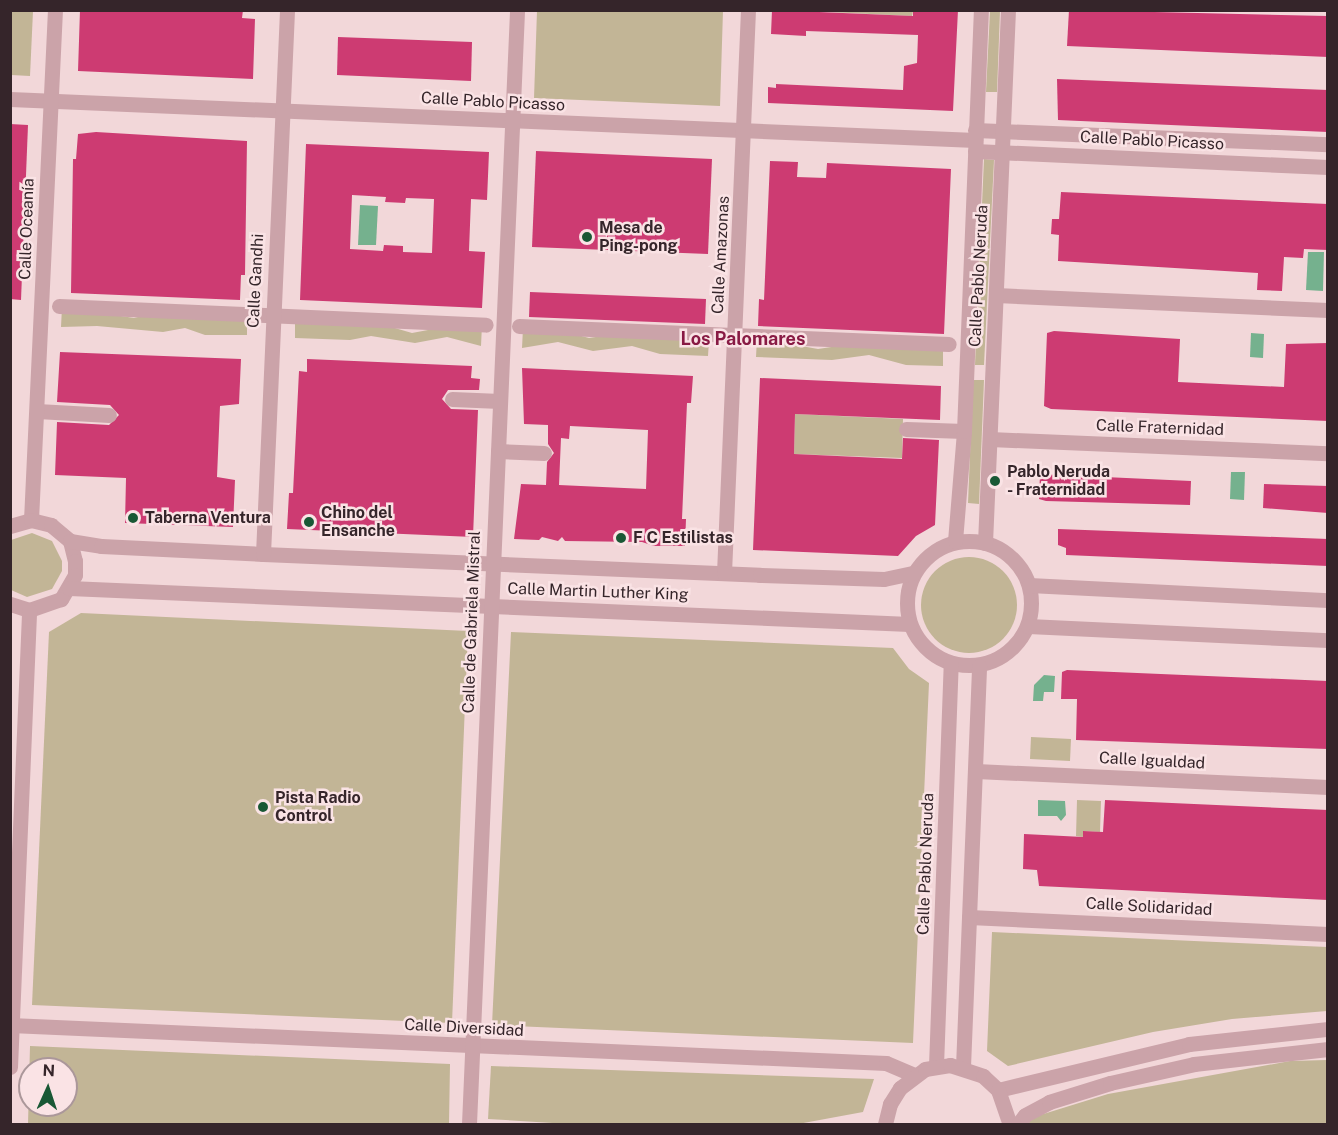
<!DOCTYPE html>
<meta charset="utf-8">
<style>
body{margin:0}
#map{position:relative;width:1338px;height:1135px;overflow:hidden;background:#f2d7d9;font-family:"Public Sans",sans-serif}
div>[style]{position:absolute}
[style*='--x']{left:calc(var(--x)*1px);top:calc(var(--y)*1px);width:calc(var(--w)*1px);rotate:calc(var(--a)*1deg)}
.green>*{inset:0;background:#c2b596}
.round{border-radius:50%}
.water>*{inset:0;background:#75b18e}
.building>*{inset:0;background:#cd3b72}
.minor>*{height:15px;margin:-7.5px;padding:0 7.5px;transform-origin:7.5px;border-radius:7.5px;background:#cba3a9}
.minor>.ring{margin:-7.5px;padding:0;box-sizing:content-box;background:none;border:15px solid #cba3a9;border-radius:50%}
.dots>*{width:16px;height:16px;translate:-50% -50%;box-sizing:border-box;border:3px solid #fae3e5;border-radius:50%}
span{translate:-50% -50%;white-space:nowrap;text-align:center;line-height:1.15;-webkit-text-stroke:5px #fae3e5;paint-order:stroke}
.street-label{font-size:16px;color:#35252a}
.poi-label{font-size:16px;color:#35252a;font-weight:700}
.left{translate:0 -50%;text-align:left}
.neighbourhood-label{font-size:18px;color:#881a44;font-weight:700}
.frame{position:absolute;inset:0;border:12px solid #35252a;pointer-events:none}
.north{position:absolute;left:18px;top:1057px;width:60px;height:60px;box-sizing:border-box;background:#fae3e5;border:2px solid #ab979a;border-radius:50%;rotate:3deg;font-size:16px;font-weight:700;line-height:24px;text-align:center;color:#35252a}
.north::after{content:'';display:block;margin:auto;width:21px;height:27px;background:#195835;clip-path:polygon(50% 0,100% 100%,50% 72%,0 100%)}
</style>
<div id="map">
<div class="green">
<i style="clip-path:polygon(11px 10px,33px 11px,30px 76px,11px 75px)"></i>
<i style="clip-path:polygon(537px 11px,723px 11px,720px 106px,534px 98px)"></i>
<i style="clip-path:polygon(807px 11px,913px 10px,913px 11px,912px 16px)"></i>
<i style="clip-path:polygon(990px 11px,1000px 11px,997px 92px,986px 92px)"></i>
<i style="clip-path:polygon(984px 159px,994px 160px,984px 365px,975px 365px)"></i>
<i style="clip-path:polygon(62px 307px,134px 318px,150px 314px,247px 315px,247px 335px,205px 335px,185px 328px,163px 332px,97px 326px,61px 327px)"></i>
<i style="clip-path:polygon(295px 322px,381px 324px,412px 333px,460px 324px,482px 325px,481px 346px,447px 337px,415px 343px,371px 336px,350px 340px,295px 338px)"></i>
<i style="clip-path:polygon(523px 328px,555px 329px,589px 338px,623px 333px,709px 340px,708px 356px,660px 354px,632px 346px,593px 351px,558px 342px,522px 348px)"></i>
<i style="clip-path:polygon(757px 338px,818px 349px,838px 346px,943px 350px,943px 366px,906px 365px,869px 355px,832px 360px,756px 357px)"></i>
<i style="clip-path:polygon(973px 380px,984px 380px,979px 504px,968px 503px)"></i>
<i style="clip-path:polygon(795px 414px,903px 419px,902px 458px,794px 454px)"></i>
<i style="clip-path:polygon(32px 533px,52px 541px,62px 561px,62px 571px,52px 589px,27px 597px,11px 590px,11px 540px)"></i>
<i class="round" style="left:921px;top:557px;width:96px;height:96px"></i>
<i style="clip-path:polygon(81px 613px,468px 631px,452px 1023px,32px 1005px,49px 632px)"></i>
<i style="clip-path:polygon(511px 632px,893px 648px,909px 669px,929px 683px,913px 1043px,492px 1025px)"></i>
<i style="clip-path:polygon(1031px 737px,1071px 739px,1070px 761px,1030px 759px)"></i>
<i style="clip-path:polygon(1077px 800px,1101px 801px,1100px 832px,1084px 831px,1083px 837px,1076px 836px)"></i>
<i style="clip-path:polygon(992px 932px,1327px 947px,1327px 1011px,1232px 1019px,1153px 1032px,1008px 1066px,987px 1051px)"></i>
<i style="clip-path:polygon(evenodd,30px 1046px,450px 1064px,449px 1124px,28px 1124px,30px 1046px,30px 1069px,66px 1069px,66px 1105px,30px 1105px,30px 1069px)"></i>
<i style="clip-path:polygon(1327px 1060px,1327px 1124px,1026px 1124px,1037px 1116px,1108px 1094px,1290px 1061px)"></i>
<i style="clip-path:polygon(491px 1066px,874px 1079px,863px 1112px,798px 1124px,569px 1124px,488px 1119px)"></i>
</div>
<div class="water">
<i style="clip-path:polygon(360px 205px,378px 206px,376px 245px,358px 245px)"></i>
<i style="clip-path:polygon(1308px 252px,1324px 252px,1323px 291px,1306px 290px)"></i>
<i style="clip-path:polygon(1251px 333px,1264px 334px,1263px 358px,1250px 357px)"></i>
<i style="clip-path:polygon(1231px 472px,1245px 472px,1244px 500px,1230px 499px)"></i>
<i style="clip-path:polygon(1044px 675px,1055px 676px,1054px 692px,1044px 692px,1043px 701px,1033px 701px,1034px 685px)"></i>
<i style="clip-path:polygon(1038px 800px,1065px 801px,1066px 815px,1061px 821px,1057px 816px,1038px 816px)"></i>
</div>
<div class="building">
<i style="clip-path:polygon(80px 10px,243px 10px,242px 18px,255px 19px,253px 79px,78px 71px)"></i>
<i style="clip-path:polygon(772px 10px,913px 16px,913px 10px,958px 10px,953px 111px,768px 103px,768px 87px,776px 88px,776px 84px,903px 90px,904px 66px,917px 63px,918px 35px,806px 31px,806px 36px,771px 34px)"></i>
<i style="clip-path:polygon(1069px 10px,1327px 16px,1328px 57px,1067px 46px)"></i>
<i style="clip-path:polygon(338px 37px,472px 42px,471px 81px,337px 75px)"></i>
<i style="clip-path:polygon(1057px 79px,1328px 90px,1328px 132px,1058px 120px)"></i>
<i style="clip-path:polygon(10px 124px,28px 125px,21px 300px,10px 299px)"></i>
<i style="clip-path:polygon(96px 132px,247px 141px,245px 275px,241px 275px,240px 300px,71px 293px,73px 159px,76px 159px,78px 134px)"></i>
<i style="clip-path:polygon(evenodd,306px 144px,489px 152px,487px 200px,471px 199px,469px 251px,485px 252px,482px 308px,300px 300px,306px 144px,352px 195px,386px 197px,385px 202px,405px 203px,406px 198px,434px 199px,432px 253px,403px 252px,403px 246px,384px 245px,383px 251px,350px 249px,352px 195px)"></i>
<i style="clip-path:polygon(536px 151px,712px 159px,708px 254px,532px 247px)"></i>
<i style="clip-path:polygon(770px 161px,798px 162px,797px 177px,826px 178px,827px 163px,951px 169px,944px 334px,758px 326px,759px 299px,764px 300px)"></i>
<i style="clip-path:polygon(1061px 192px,1328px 204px,1328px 250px,1304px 249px,1303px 258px,1284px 257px,1282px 291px,1257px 290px,1258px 273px,1058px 261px,1059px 235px,1051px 234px,1052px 219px,1059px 219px)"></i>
<i style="clip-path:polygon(530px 292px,706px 299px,705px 324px,529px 317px)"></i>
<i style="clip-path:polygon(1054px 331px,1180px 339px,1178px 382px,1199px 383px,1284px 387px,1286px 344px,1328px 343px,1328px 421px,1051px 409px,1044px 406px,1047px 333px)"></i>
<i style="clip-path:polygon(60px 352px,241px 359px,239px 404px,220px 406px,217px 477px,235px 480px,233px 527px,125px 523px,126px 478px,55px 475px,57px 422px,109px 425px,119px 415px,110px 405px,57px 402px)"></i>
<i style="clip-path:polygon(307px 359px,472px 366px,471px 378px,480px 379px,479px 390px,448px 390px,442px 399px,451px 409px,478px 410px,473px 537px,287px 529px,289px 493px,293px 493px,299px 371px,307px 372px)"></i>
<i style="clip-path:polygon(evenodd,522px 368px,693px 376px,691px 403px,687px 403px,682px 519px,686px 519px,685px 546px,654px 546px,642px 542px,565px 541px,562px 537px,558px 541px,542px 537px,539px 540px,514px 539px,521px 484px,546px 485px,547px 462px,554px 453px,548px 444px,548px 425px,524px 424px,522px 368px,570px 426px,648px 430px,646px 489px,559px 485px,561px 438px,569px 439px,570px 426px)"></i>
<i style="clip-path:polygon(760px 378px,941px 386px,940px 420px,795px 414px,794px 454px,902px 459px,903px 438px,939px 440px,935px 525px,916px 536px,898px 556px,753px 550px)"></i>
<i style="clip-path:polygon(1040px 474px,1191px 481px,1190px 505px,1046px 501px,1039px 499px)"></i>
<i style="clip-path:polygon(1264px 484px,1328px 486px,1328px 513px,1263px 508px)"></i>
<i style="clip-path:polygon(1058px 529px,1328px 539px,1328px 566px,1066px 555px,1066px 548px,1058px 545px)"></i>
<i style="clip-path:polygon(1067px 670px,1328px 681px,1328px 749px,1076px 740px,1077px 699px,1061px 699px,1062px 672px)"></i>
<i style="clip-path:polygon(1105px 800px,1328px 810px,1328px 900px,1039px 886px,1037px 870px,1023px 869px,1024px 834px,1083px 837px,1083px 831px,1103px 832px)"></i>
</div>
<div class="minor">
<i style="--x:10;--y:99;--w:966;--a:2.43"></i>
<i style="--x:975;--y:130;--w:353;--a:2.3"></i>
<i style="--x:975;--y:151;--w:353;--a:2.6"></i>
<i style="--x:996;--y:295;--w:332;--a:2.6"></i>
<i style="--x:59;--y:306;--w:427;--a:2.5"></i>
<i style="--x:519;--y:326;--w:430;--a:2.4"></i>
<i style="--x:452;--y:399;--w:48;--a:2.4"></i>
<i style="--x:37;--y:411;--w:72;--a:3.2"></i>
<i style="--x:906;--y:429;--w:58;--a:2"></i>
<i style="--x:990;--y:439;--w:338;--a:2.4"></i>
<i style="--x:498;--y:451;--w:46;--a:2.5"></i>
<i style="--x:31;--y:520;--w:511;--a:-87.31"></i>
<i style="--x:10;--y:526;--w:22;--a:-16"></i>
<i style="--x:31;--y:520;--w:21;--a:14"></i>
<i style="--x:51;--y:525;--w:25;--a:40"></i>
<i style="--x:70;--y:541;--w:21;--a:76"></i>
<i style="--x:75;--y:561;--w:14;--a:90"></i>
<i style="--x:75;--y:575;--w:28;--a:120"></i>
<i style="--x:61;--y:599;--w:34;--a:161"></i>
<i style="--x:29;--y:610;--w:20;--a:-162"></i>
<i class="ring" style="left:907px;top:541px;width:109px;height:109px"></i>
<i style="--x:70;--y:541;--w:31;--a:9"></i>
<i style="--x:101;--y:546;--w:162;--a:2.8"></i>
<i style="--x:263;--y:554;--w:497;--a:2.4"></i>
<i style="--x:760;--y:575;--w:124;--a:1.8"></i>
<i style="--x:884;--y:579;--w:30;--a:-12"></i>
<i style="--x:955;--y:541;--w:110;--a:-85.3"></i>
<i style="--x:964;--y:431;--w:421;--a:-87.7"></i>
<i style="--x:985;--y:543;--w:533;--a:-87.53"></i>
<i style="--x:263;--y:554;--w:545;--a:-87.47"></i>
<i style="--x:724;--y:573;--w:564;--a:-87.56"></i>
<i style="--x:1029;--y:585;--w:299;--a:2.9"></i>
<i style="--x:69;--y:588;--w:841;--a:2.45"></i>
<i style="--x:1028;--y:626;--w:300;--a:2.7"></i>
<i style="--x:976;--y:771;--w:352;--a:2.6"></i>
<i style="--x:969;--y:917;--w:359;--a:2.7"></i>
<i style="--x:10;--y:1025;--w:877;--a:2.48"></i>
<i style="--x:886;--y:1063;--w:30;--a:23"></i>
<i style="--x:936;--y:1066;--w:402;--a:-87.9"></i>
<i style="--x:10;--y:1067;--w:457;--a:-87.6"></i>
<i style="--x:963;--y:1067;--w:401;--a:-87.7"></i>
<i style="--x:998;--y:1090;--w:196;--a:-13.5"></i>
<i style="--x:1189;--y:1044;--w:140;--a:-6.2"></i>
<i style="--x:469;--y:1124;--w:1115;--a:-87.53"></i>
<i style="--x:885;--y:1124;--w:21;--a:-76"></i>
<i style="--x:890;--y:1104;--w:19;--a:-58"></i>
<i style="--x:900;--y:1088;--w:31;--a:-37"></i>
<i style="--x:925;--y:1069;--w:25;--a:-9"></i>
<i style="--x:950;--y:1065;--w:35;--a:18"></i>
<i style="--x:983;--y:1076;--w:21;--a:43"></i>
<i style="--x:998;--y:1090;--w:36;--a:71"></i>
<i style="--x:1018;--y:1124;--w:11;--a:-52"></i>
<i style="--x:1025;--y:1115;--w:27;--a:-28"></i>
<i style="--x:1049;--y:1102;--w:64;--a:-17.3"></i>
<i style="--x:1110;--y:1083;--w:86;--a:-12.7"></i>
<i style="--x:1194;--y:1064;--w:135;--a:-6.4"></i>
</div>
<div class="dots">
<i style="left:587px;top:237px;background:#195835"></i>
<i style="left:995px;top:481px;background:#195835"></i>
<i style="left:133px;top:518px;background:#195835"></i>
<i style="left:309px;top:522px;background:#195835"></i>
<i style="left:621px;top:538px;background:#195835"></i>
<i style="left:263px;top:807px;background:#195835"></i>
</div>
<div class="street-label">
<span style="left:493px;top:102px;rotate:3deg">Calle Pablo Picasso</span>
<span style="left:1152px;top:141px;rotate:3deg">Calle Pablo Picasso</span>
<span style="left:27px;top:229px;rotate:-88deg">Calle Oceanía</span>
<span style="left:721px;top:255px;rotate:-87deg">Calle Amazonas</span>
<span style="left:979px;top:276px;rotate:-87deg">Calle Pablo Neruda</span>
<span style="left:256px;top:281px;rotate:-87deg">Calle Gandhi</span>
<span style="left:1160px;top:428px;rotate:2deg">Calle Fraternidad</span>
<span style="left:598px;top:592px;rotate:2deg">Calle Martin Luther King</span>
<span style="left:472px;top:622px;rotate:-88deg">Calle de Gabriela Mistral</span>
<span style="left:1152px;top:761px;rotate:3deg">Calle Igualdad</span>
<span style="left:926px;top:864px;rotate:-88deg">Calle Pablo Neruda</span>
<span style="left:1149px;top:907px;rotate:3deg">Calle Solidaridad</span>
<span style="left:464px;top:1028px;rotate:3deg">Calle Diversidad</span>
</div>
<div class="poi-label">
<span class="left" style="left:599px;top:237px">Mesa de<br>Ping-pong</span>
<span class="left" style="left:1007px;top:481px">Pablo Neruda<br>- Fraternidad</span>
<span class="left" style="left:321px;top:522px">Chino del<br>Ensanche</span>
<span class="left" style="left:145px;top:518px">Taberna Ventura</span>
<span class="left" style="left:633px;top:538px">F C Estilistas</span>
<span class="left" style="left:275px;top:807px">Pista Radio<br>Control</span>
</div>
<div class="neighbourhood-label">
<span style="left:743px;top:339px">Los Palomares</span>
</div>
<div class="frame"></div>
<div class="north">N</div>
</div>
